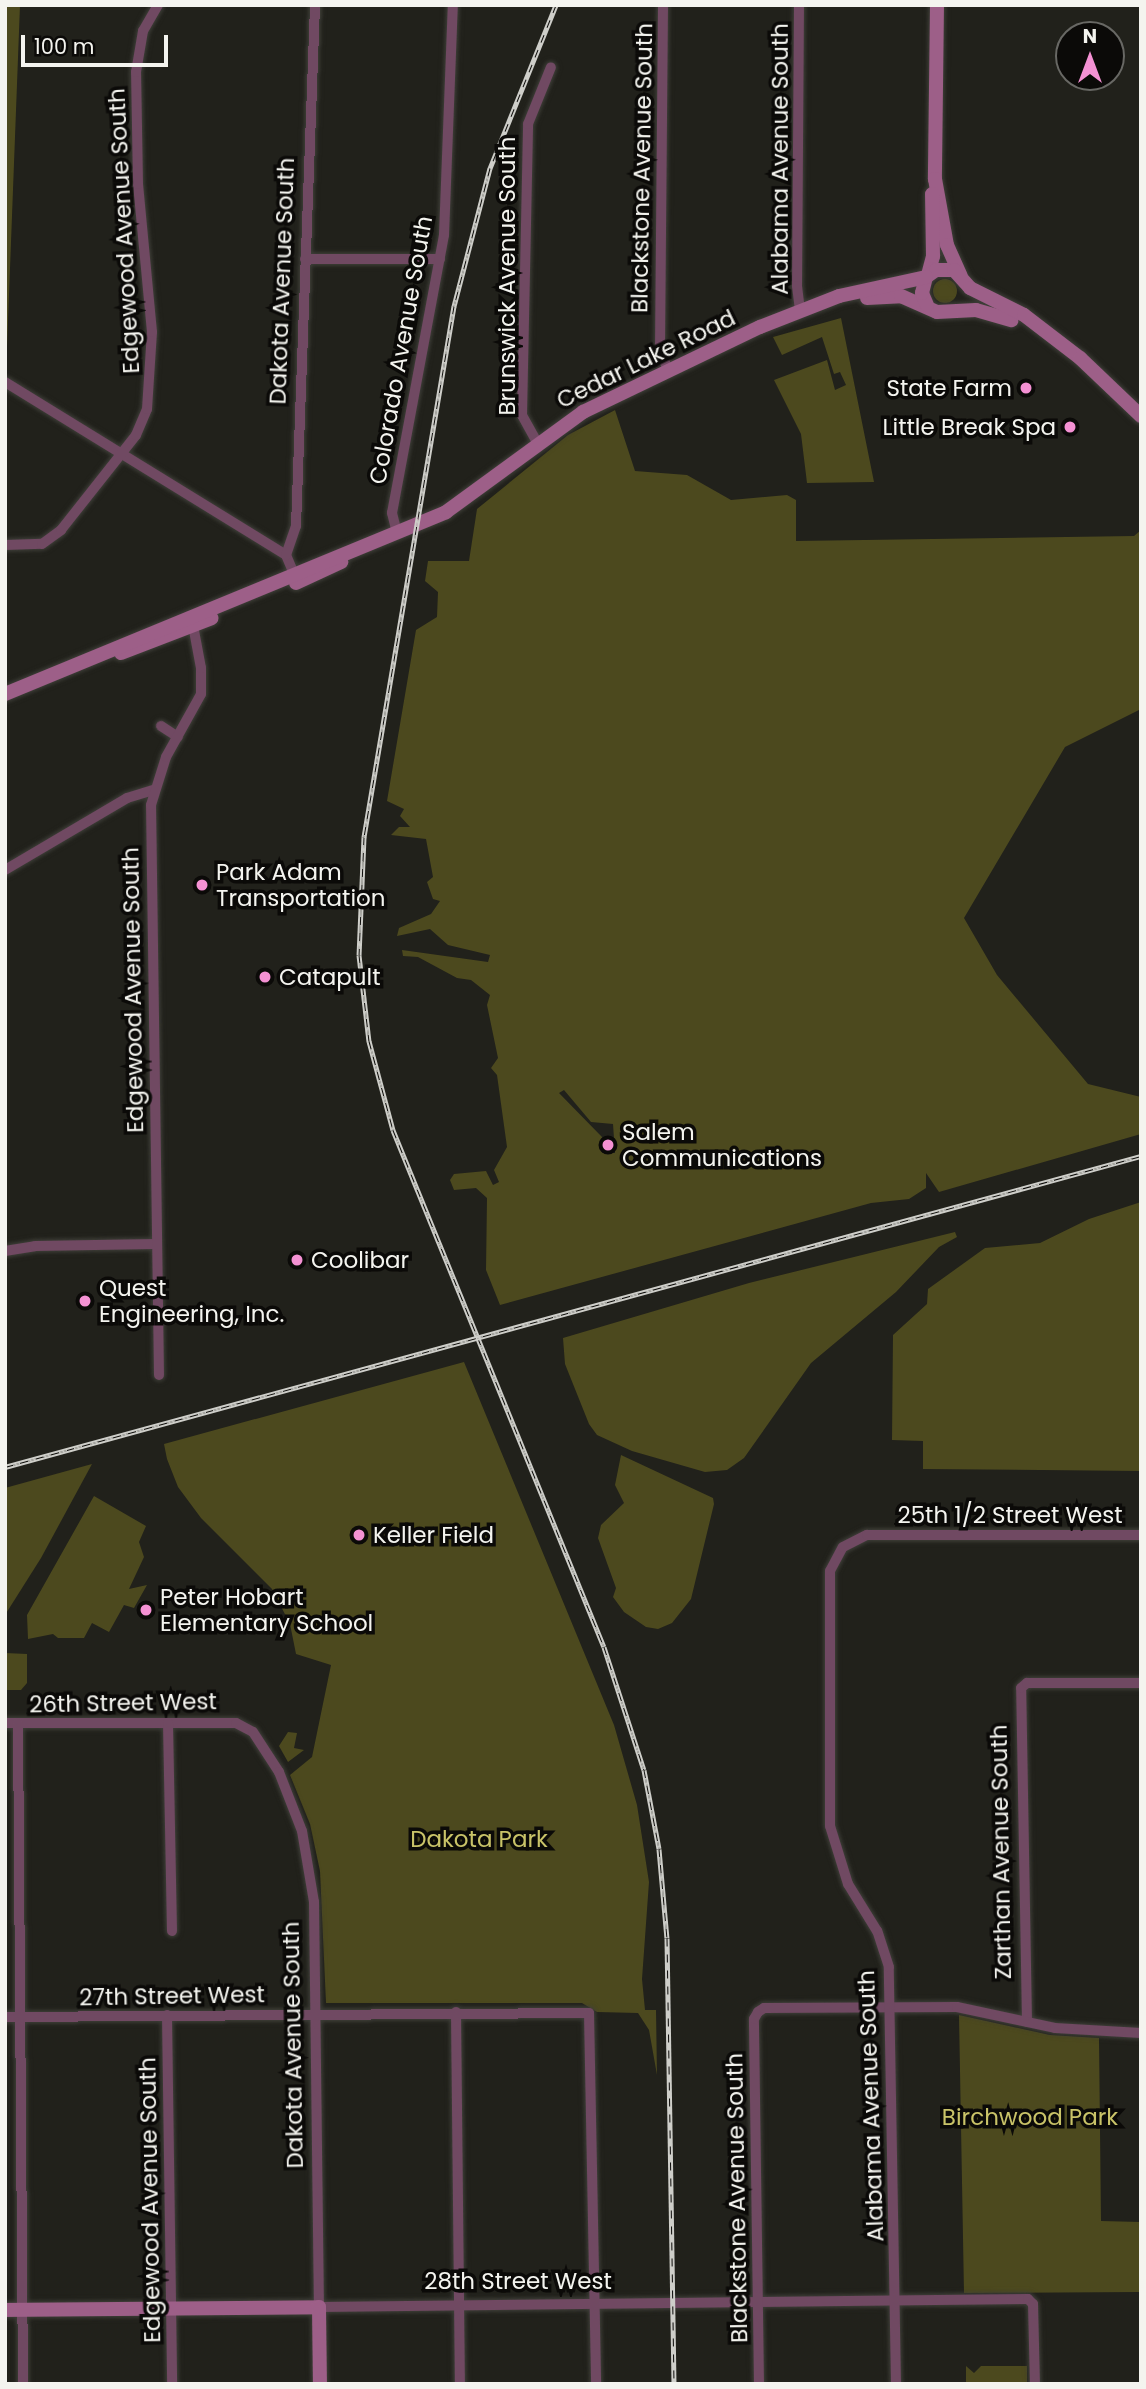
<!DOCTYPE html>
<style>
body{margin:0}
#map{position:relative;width:1146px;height:2389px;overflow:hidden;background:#21211b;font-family:Poppins,sans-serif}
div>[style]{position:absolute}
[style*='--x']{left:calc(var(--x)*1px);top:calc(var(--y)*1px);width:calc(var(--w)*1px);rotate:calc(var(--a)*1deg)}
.green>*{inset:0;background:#4c491e}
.round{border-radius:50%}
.roads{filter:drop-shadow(0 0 2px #3f3f39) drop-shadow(0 0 2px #3f3f39)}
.street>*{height:10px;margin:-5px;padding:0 5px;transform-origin:5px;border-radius:5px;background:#704962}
.secondary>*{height:14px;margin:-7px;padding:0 7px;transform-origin:7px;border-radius:7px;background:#9d5f88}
.rail>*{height:5px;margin-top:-2.5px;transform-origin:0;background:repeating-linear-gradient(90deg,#0b0a08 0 8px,#cecec9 0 16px);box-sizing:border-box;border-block:2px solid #cecec9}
.dots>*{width:19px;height:19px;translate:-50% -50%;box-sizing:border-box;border:4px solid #0b0a08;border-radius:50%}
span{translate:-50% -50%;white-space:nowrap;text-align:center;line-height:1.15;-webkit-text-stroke:7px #0b0a08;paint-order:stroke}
.street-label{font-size:23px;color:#f4f4ef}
.poi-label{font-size:23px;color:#f4f4ef}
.right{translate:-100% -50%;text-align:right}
.left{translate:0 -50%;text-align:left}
.park-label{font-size:23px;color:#c9c368}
.frame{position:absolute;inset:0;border:7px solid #f4f4ef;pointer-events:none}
.north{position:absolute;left:1055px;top:21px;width:70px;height:70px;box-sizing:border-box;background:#0b0a08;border:2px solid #686864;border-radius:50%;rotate:0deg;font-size:19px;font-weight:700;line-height:28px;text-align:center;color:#f4f4ef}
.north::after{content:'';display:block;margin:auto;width:24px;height:32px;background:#f491d3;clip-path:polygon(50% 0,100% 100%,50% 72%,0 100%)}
.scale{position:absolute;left:21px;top:35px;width:147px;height:32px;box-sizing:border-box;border:4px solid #f4f4ef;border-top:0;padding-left:9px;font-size:21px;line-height:24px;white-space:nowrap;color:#f4f4ef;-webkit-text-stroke:5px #0b0a08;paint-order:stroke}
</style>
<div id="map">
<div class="green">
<i style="clip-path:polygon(5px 5px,20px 5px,6px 374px,5px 373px)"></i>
<i class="round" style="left:933px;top:279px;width:24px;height:24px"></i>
<i style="clip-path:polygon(841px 318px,874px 482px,807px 483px,801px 434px,774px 380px,827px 360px,835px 390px,846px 385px,840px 372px,834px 374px,822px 337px,782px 355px,773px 337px)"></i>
<i style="clip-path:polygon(evenodd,615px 410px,635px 471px,687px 475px,731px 500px,787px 495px,796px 500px,796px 541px,1134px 536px,1141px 530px,1141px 709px,1065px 747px,964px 918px,997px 975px,1088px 1084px,1141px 1097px,1141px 1134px,939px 1192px,926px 1173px,926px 1188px,909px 1199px,871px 1203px,500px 1305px,486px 1270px,487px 1198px,476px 1188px,454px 1190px,450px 1180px,454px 1174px,486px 1171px,493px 1185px,499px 1182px,494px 1170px,507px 1147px,497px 1075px,491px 1068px,498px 1058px,487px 1005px,490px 995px,471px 980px,457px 978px,418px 957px,403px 956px,402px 950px,488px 962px,490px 955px,448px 945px,430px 929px,397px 936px,399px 928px,431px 914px,440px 901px,433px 899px,427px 882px,433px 877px,426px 839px,391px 835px,399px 827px,410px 827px,400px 816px,404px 809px,387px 801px,416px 630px,437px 617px,438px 592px,425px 581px,428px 561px,469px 561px,477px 509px,568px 435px,615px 410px,564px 1090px,591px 1122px,613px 1124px,615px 1153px,602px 1153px,602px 1137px,559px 1093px,564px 1090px)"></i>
<i style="clip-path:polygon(1141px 1202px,1141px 1471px,923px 1469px,923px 1441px,892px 1440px,893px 1335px,927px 1304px,928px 1289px,985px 1248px,1040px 1243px,1089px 1219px)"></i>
<i style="clip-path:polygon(955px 1232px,957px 1237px,939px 1247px,896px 1292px,811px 1363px,744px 1458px,727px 1470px,705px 1472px,632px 1451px,597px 1435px,589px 1424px,565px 1364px,563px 1338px,749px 1283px)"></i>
<i style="clip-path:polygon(464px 1362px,614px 1725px,637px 1805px,649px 1882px,642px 1979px,645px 2010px,656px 2010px,657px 2075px,649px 2030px,638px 2013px,597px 2012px,582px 2003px,326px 2003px,320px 1871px,310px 1824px,290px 1775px,312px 1757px,331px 1665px,296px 1654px,290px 1624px,272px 1589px,201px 1518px,178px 1487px,167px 1459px,164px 1444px)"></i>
<i style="clip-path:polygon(621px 1455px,713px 1498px,714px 1504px,691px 1599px,672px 1623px,658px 1629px,646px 1627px,624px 1612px,613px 1597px,616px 1588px,598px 1538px,601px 1525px,624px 1503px,615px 1485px)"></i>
<i style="clip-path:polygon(92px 1464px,41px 1558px,5px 1615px,5px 1488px)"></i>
<i style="clip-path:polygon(94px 1496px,146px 1526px,139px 1542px,144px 1557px,129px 1589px,147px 1585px,134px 1608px,124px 1605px,109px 1632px,92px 1623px,84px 1638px,58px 1638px,53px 1634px,28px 1639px,27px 1615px)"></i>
<i style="clip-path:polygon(5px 1653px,27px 1654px,27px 1683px,21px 1690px,5px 1690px)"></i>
<i style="clip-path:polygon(288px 1732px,297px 1733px,294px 1748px,304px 1750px,288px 1762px,279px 1746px)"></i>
<i style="clip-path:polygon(959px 2015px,1050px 2035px,1099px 2038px,1101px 2221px,1141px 2222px,1141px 2292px,964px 2293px)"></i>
<i style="clip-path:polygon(966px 2366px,974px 2373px,981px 2366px,1027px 2366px,1027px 2384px,966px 2384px)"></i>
</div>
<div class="roads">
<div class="street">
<i style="--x:663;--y:5;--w:343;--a:90.5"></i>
<i style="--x:660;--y:348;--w:24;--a:71"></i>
<i style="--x:799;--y:5;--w:281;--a:90.4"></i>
<i style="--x:797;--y:286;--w:26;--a:83"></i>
<i style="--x:305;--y:259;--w:135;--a:0"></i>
<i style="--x:5;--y:382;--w:330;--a:31.6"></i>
<i style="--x:286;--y:555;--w:25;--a:67"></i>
<i style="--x:538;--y:444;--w:33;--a:-119"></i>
<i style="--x:522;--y:415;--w:291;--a:-88.8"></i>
<i style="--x:528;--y:124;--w:61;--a:-68"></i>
<i style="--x:397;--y:533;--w:21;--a:-104"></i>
<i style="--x:392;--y:513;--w:283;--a:-79.4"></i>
<i style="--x:444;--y:235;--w:230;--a:-87.8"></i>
<i style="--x:5;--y:545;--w:37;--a:-2"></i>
<i style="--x:42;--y:544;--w:24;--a:-36"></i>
<i style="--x:61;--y:530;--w:121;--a:-51.7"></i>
<i style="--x:136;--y:435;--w:28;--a:-67"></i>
<i style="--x:147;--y:409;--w:77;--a:-86.3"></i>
<i style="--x:152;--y:332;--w:149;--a:-95.4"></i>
<i style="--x:138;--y:184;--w:112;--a:-91"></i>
<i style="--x:136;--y:72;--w:42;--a:-80.3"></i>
<i style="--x:143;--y:31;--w:30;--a:-60"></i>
<i style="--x:286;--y:555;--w:31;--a:-71"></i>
<i style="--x:296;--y:526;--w:521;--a:-87.91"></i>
<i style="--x:161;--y:726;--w:20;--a:33"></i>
<i style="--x:5;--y:870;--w:142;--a:-30.5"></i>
<i style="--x:127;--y:798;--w:27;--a:-17"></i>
<i style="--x:5;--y:1251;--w:30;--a:-9"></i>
<i style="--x:35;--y:1246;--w:120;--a:-1"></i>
<i style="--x:159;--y:1375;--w:570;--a:-90.8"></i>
<i style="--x:151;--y:805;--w:50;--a:-72.6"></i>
<i style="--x:166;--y:757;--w:72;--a:-60.9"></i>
<i style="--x:201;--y:694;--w:26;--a:-90"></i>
<i style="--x:201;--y:668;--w:49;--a:-100.6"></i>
<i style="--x:5;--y:1723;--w:231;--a:0"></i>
<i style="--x:236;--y:1723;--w:19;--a:28"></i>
<i style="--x:253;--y:1732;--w:48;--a:57"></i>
<i style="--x:279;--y:1772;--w:63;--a:68.7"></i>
<i style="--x:302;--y:1831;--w:72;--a:80.4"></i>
<i style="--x:314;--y:1902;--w:405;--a:89.3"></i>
<i style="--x:319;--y:2307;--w:709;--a:-0.65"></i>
<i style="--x:1028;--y:2299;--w:7;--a:45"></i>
<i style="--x:1033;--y:2304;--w:80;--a:88.6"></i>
<i style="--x:18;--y:1723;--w:661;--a:89.57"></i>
<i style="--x:168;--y:1723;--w:208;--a:88.9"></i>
<i style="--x:456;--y:2012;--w:372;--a:89.4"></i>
<i style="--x:167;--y:2015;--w:369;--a:89.2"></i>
<i style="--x:5;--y:2017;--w:584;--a:-0.39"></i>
<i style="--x:589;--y:2013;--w:371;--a:88.9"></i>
<i style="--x:1027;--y:2022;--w:334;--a:-91"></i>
<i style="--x:1021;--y:1688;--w:8;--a:-40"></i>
<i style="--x:1027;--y:1683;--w:114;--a:0"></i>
<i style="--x:759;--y:2384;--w:365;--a:-90.8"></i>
<i style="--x:754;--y:2019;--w:8;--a:-60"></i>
<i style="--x:758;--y:2012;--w:7;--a:-34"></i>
<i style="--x:764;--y:2008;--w:193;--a:-0.3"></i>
<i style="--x:957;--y:2007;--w:100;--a:12.1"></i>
<i style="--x:1055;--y:2028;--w:86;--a:3.3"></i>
<i style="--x:896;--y:2384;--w:417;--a:-91"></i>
<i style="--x:889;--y:1967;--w:38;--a:-108"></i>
<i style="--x:877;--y:1931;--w:55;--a:-121.7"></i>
<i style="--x:848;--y:1884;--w:61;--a:-107.2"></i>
<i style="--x:830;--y:1826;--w:255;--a:-90"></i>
<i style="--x:830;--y:1571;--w:27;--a:-62"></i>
<i style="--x:843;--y:1547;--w:27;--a:-27"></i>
<i style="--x:867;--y:1535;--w:274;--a:0"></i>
</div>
<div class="secondary">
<i style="--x:937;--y:5;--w:174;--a:90.7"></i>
<i style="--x:935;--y:179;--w:67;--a:79.7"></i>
<i style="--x:947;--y:245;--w:34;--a:66"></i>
<i style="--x:928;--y:275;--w:20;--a:-75"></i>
<i style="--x:933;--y:256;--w:62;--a:-90.9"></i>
<i style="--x:867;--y:298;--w:34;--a:-3"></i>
<i style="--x:901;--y:296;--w:39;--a:24"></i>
<i style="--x:937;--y:312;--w:39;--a:-3"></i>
<i style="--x:976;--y:310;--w:37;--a:16"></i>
<i style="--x:927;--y:305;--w:13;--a:-113"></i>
<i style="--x:922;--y:293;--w:16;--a:-76"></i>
<i style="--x:926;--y:277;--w:12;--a:-35"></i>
<i style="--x:936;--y:270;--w:18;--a:0"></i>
<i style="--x:954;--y:270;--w:24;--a:48"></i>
<i style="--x:970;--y:288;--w:60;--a:26.6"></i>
<i style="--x:1024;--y:315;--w:71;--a:37.5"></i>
<i style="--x:1080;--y:358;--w:84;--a:43.6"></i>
<i style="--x:296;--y:583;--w:50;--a:-25"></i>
<i style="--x:121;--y:653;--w:97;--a:-21"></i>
<i style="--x:5;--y:694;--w:477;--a:-22.4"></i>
<i style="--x:446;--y:512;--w:170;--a:-36.1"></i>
<i style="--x:583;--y:412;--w:196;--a:-25.7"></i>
<i style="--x:760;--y:327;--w:85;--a:-21.4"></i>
<i style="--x:839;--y:296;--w:89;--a:-12.3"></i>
<i style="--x:5;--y:2310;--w:314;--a:-0.5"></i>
<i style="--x:319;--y:2307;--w:77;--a:89.3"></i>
</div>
</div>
<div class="rail">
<i style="--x:556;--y:5;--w:176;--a:112"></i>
<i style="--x:490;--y:168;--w:143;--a:104.6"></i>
<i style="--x:454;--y:306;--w:539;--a:99.62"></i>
<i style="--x:364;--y:837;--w:118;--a:92.4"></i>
<i style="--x:359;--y:955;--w:87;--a:83.4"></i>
<i style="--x:369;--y:1041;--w:92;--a:74.9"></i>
<i style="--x:393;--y:1130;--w:558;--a:67.8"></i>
<i style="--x:604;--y:1647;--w:129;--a:72"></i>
<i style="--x:644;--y:1770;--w:80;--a:79.2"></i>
<i style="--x:659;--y:1849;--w:89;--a:84.9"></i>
<i style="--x:667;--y:1938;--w:446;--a:89.1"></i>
<i style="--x:5;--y:1467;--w:1178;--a:-15.31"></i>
</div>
<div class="dots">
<i style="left:1026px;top:388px;background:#f491d3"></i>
<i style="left:1070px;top:427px;background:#f491d3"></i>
<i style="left:202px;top:885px;background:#f491d3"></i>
<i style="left:265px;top:977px;background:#f491d3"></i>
<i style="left:608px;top:1145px;background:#f491d3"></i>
<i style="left:297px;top:1260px;background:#f491d3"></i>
<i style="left:85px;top:1301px;background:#f491d3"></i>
<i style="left:359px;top:1535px;background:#f491d3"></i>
<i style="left:146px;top:1610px;background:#f491d3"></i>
</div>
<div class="street-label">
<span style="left:780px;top:159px;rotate:-90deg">Alabama Avenue South</span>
<span style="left:642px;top:168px;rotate:-89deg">Blackstone Avenue South</span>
<span style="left:124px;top:231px;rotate:-93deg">Edgewood Avenue South</span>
<span style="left:507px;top:276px;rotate:-90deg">Brunswick Avenue South</span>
<span style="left:282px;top:281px;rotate:-88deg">Dakota Avenue South</span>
<span style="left:401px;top:350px;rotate:-80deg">Colorado Avenue South</span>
<span style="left:646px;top:359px;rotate:-26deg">Cedar Lake Road</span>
<span style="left:133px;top:990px;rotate:-91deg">Edgewood Avenue South</span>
<span style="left:1010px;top:1515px">25th 1/2 Street West</span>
<span style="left:123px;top:1703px;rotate:-1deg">26th Street West</span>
<span style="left:1001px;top:1852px;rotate:-91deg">Zarthan Avenue South</span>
<span style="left:172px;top:1996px;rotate:-1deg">27th Street West</span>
<span style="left:293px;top:2045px;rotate:-91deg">Dakota Avenue South</span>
<span style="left:871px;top:2106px;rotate:-92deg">Alabama Avenue South</span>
<span style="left:737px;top:2198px;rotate:-91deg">Blackstone Avenue South</span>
<span style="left:150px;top:2200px;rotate:-91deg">Edgewood Avenue South</span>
<span style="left:518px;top:2281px">28th Street West</span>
</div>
<div class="poi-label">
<span class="right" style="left:1012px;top:388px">State Farm</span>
<span class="right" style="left:1056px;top:427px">Little Break Spa</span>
<span class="left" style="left:216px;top:885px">Park Adam<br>Transportation</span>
<span class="left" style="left:279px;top:977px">Catapult</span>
<span class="left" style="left:622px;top:1145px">Salem<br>Communications</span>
<span class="left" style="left:311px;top:1260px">Coolibar</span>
<span class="left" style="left:99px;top:1301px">Quest<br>Engineering, Inc.</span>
<span class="left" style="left:373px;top:1535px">Keller Field</span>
<span class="left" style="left:160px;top:1610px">Peter Hobart<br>Elementary School</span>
</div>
<div class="park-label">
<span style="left:479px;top:1839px">Dakota Park</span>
<span style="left:1030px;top:2117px">Birchwood Park</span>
</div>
<div class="frame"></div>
<div class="north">N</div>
<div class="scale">100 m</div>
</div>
